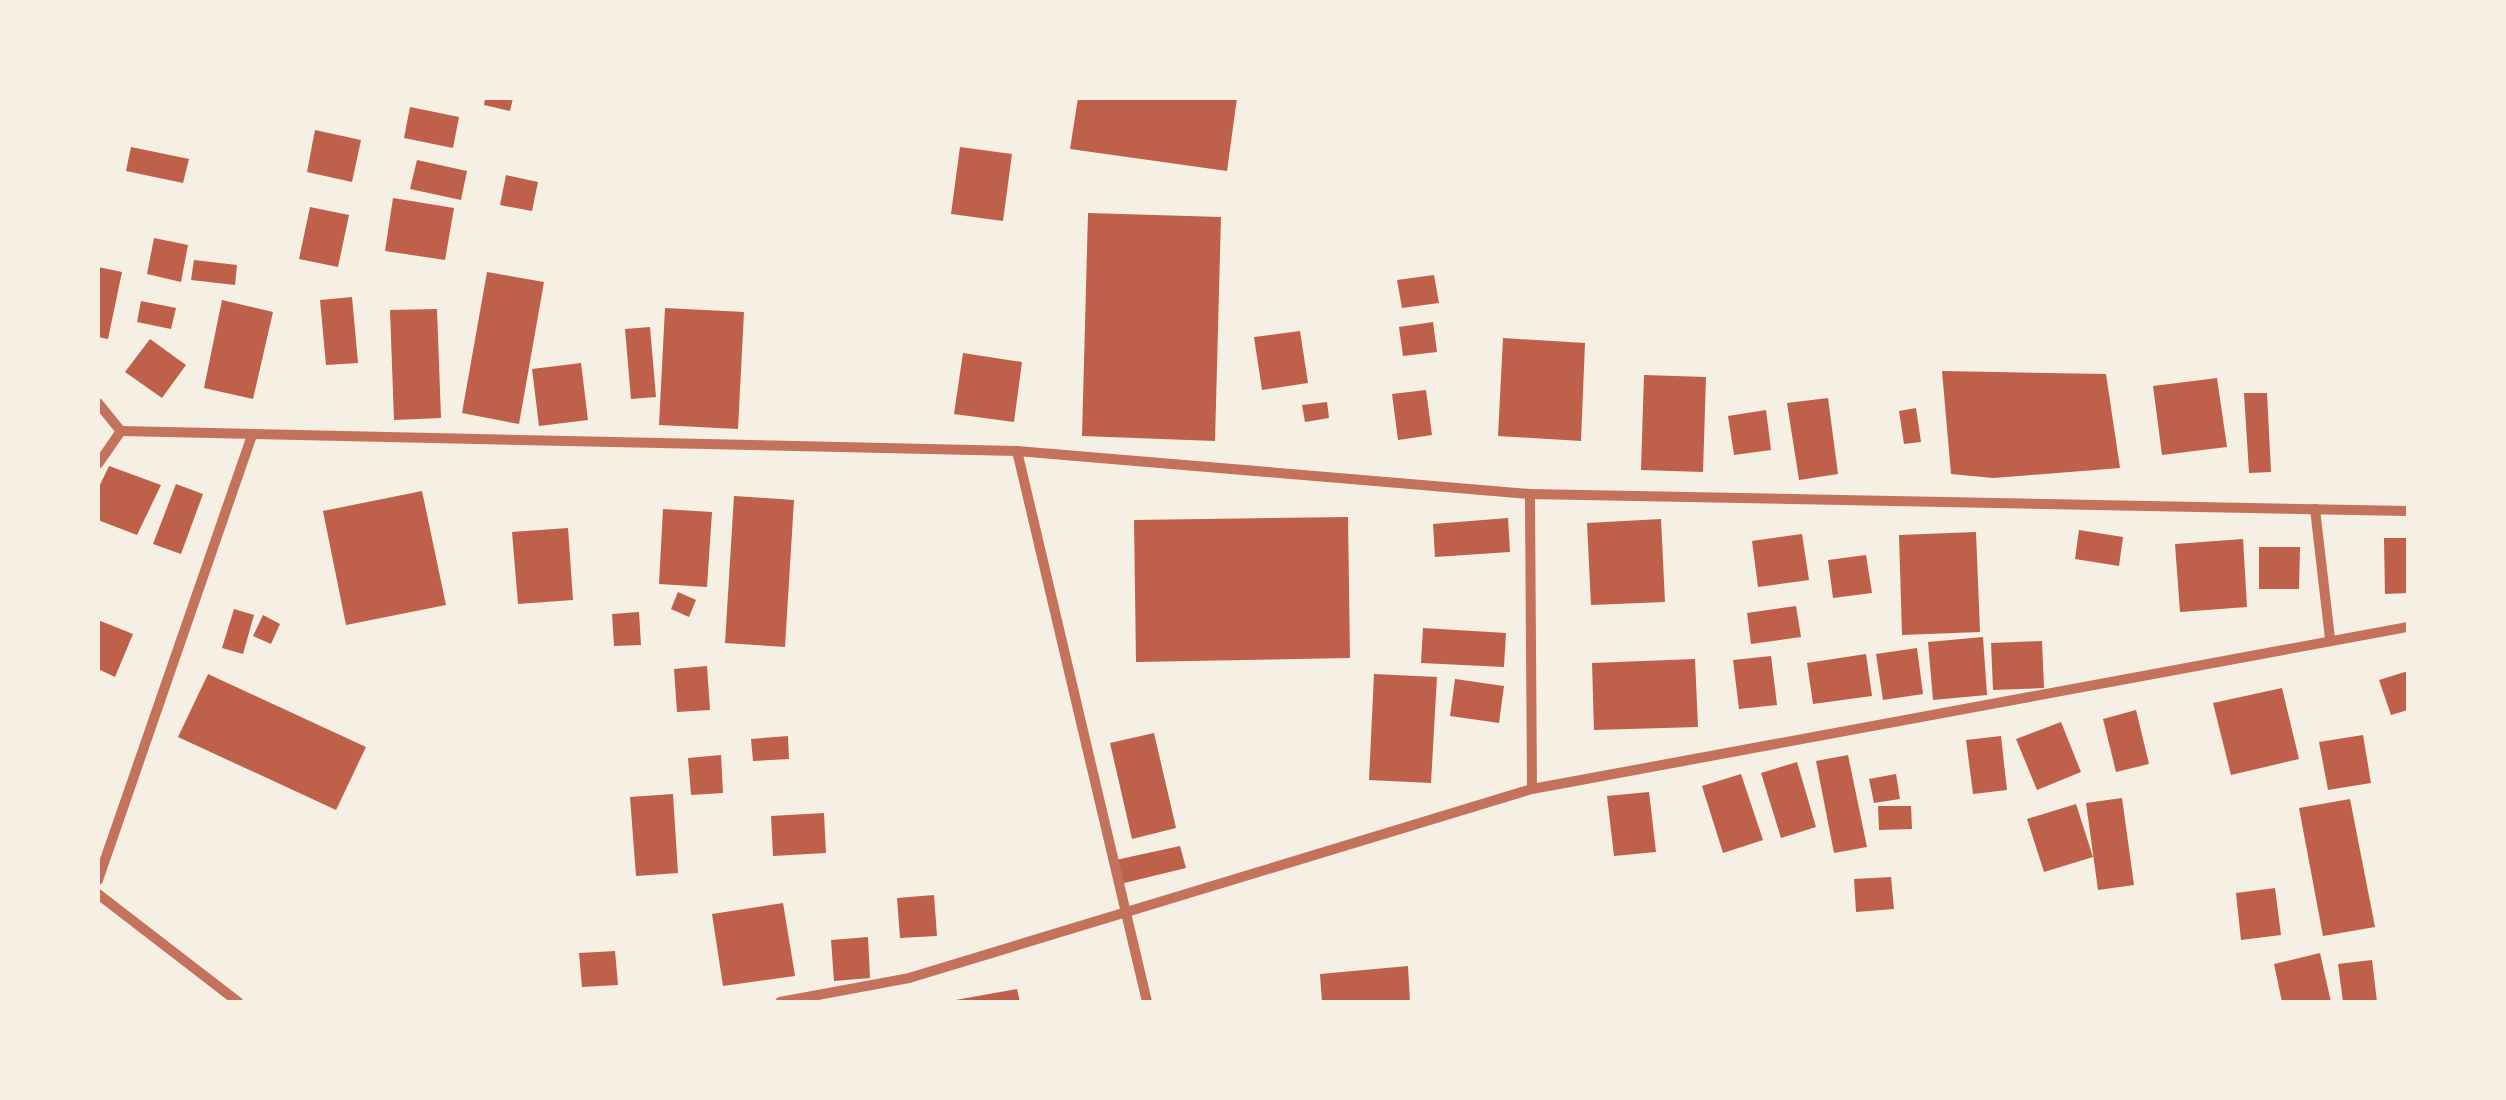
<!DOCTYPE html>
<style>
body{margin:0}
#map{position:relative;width:2506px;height:1100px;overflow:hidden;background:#f6efe4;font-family:"Titillium Web",sans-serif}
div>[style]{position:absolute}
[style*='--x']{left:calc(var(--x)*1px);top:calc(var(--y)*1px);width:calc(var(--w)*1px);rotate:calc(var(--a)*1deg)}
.building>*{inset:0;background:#bf614a}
.minor>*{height:10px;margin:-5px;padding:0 5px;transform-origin:5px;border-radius:5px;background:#c5725c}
span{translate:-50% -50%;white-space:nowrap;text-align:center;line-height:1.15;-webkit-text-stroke:9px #f6efe4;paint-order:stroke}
.frame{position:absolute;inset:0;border:100px solid #f6efe4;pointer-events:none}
</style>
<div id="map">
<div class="building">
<i style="clip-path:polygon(485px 98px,513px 98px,510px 111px,484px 105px)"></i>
<i style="clip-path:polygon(1078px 98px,1237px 98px,1227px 171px,1070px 149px)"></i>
<i style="clip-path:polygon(410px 107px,459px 117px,453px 148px,404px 138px)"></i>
<i style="clip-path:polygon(315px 130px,361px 140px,352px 182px,307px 172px)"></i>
<i style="clip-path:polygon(131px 147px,189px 159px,183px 183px,126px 171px)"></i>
<i style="clip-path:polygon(960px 147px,1012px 154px,1003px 221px,951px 214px)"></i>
<i style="clip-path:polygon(417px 160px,467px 171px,461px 200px,410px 189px)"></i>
<i style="clip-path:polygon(506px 175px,538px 182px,532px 211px,500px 205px)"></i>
<i style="clip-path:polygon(393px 198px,454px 208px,445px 260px,385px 251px)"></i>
<i style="clip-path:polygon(310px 207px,349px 215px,338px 267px,299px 259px)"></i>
<i style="clip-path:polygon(1088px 213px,1221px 217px,1215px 441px,1082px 436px)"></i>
<i style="clip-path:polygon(154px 238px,188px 245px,181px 282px,147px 274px)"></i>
<i style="clip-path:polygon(194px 260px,237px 265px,235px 285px,191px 280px)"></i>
<i style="clip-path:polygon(98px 267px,122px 272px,108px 339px,98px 337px)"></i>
<i style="clip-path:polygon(487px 272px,544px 282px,519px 424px,462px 413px)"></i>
<i style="clip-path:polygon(1434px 275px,1439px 303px,1402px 308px,1397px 280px)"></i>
<i style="clip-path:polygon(352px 297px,358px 363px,326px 365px,320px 300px)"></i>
<i style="clip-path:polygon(222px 300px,273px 312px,253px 399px,204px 388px)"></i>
<i style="clip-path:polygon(141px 301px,176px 308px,171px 329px,137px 322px)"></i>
<i style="clip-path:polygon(665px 308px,744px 312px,738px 429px,659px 425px)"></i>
<i style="clip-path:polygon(437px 309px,441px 418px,394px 420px,390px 310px)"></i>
<i style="clip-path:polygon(1433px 322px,1437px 352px,1403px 356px,1399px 327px)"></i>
<i style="clip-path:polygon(650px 327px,656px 397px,631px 399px,625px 329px)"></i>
<i style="clip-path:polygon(1300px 331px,1308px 383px,1262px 390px,1254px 337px)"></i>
<i style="clip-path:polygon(1503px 338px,1585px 343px,1581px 441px,1498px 436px)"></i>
<i style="clip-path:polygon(150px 339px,186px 365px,162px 398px,125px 372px)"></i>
<i style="clip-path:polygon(963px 353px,1022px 362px,1014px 422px,954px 414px)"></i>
<i style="clip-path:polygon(581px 363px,588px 420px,539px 426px,532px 369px)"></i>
<i style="clip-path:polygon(1942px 371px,2106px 374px,2120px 468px,1993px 478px,1951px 474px)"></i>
<i style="clip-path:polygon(1644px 375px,1706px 377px,1703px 472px,1641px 470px)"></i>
<i style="clip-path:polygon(2217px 378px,2227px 447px,2162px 455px,2153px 386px)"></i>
<i style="clip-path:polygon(1426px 390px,1432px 435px,1398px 440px,1392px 394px)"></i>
<i style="clip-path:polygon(2244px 393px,2267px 393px,2271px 472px,2249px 473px)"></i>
<i style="clip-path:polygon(1828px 398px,1838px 474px,1799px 480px,1787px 403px)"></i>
<i style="clip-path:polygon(1327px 402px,1329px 418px,1305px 422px,1302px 405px)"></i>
<i style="clip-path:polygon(1916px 408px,1921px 442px,1904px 444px,1899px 411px)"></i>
<i style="clip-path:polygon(1766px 410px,1771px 450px,1734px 455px,1728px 416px)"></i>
<i style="clip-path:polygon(109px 466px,161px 485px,137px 535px,98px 520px,98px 489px)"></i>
<i style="clip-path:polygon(176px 484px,203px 494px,181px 554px,153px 544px)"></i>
<i style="clip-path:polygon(422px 491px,446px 605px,346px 625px,323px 511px)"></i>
<i style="clip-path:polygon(734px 496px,794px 500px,785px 647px,725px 643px)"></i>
<i style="clip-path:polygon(663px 509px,712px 512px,707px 587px,659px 584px)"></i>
<i style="clip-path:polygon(1348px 517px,1350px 658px,1136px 662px,1134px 520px)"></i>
<i style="clip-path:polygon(1508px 518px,1510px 552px,1435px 557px,1433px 524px)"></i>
<i style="clip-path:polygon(1661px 519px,1665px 602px,1591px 605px,1587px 523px)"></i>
<i style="clip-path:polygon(568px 528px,573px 600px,518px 604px,512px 532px)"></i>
<i style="clip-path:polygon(2079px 530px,2123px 537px,2119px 566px,2075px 559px)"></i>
<i style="clip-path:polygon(1976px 532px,1980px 632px,1902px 635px,1899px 535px)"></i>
<i style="clip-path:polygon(1802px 534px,1809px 580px,1758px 587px,1752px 541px)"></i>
<i style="clip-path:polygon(2384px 538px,2408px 538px,2408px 593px,2385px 594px)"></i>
<i style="clip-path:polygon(2243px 539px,2247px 607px,2180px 612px,2175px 544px)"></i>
<i style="clip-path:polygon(2259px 547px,2300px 547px,2299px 589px,2259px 589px)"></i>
<i style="clip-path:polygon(1866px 555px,1872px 593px,1833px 598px,1828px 560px)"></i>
<i style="clip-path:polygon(678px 592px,696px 600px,689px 617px,671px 609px)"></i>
<i style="clip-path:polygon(1796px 606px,1801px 637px,1751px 644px,1747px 613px)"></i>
<i style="clip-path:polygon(234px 609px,254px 615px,243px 654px,222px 648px)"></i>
<i style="clip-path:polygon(639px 612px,641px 645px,614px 646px,612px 614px)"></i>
<i style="clip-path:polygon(263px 615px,280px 624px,271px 644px,253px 636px)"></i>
<i style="clip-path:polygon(98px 620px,133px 634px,115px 677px,98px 669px)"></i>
<i style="clip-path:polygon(1423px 628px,1506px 633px,1504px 667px,1421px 663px)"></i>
<i style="clip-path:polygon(1983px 637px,1987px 695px,1933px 700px,1928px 642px)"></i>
<i style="clip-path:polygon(2042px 641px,2044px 688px,1993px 690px,1991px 643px)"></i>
<i style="clip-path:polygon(1917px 648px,1923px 694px,1883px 700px,1876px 654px)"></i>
<i style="clip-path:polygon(1866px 654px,1872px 696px,1813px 704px,1807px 663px)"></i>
<i style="clip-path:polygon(1771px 656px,1777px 705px,1739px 709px,1733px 660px)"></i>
<i style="clip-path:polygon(1695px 659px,1698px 727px,1594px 730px,1592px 663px)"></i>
<i style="clip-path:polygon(707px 666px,710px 710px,677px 712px,674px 669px)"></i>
<i style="clip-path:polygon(2408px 671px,2408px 710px,2391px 715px,2379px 680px)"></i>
<i style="clip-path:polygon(208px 674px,366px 747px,336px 810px,178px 737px)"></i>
<i style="clip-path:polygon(1374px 674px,1437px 677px,1431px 783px,1369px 780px)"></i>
<i style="clip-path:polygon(1455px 679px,1504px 686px,1499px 723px,1450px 716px)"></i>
<i style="clip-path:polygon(2282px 688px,2299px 759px,2231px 775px,2213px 703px)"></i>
<i style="clip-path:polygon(2136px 710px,2149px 764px,2116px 772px,2103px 719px)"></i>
<i style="clip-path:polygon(2061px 722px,2081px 772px,2037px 790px,2016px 739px)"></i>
<i style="clip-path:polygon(1154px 733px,1176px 828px,1132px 839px,1110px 743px)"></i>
<i style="clip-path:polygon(2363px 735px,2371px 783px,2328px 790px,2319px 742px)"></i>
<i style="clip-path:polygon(788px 736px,789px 759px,753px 761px,751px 739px)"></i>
<i style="clip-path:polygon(2001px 736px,2007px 790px,1973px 794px,1966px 740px)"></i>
<i style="clip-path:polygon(721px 755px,723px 793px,691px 795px,688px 758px)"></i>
<i style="clip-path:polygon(1848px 755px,1867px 847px,1834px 853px,1816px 761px)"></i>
<i style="clip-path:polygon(1797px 762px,1816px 827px,1781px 838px,1761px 773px)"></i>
<i style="clip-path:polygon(1741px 774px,1763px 840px,1723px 853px,1702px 786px)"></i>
<i style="clip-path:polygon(1896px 774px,1900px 799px,1874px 803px,1869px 779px)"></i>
<i style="clip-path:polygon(1649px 792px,1656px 852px,1614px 856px,1607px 796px)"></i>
<i style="clip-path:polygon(673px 794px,678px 873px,636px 876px,630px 797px)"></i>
<i style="clip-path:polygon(2122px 798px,2134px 885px,2098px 890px,2086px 803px)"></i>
<i style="clip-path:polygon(2350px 799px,2375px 927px,2323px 936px,2299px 808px)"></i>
<i style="clip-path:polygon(2076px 804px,2093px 857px,2044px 872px,2027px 819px)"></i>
<i style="clip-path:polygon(1878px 806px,1911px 806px,1912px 829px,1879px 830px)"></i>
<i style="clip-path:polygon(824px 813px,826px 853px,773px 856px,771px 816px)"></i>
<i style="clip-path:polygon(1180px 846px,1186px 868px,1116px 885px,1111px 861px)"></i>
<i style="clip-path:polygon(1891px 877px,1894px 909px,1856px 912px,1854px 879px)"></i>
<i style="clip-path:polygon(2275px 888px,2281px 935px,2241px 940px,2236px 893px)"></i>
<i style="clip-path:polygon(934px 895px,937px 936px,900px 938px,897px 898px)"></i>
<i style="clip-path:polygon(783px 903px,795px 976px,723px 986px,712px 914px)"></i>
<i style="clip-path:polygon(868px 937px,870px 978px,834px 981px,831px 940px)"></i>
<i style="clip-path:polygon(615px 951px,618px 985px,582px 987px,579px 953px)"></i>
<i style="clip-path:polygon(2320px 953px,2331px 1002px,2282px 1002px,2274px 964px)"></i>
<i style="clip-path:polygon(2372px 960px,2377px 1002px,2343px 1002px,2338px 964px)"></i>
<i style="clip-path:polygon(1408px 966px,1410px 1002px,1322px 1002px,1320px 974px)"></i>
<i style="clip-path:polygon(1017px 989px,1020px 1002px,950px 1002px,950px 1001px)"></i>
</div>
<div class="minor">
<i style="--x:98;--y:403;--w:36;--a:51"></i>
<i style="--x:121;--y:431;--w:896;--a:1.28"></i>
<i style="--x:1017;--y:451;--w:515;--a:4.79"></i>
<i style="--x:1530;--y:494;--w:878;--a:1.11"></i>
<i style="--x:1017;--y:451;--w:566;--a:76.72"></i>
<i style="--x:98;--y:464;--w:40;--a:-55.1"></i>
<i style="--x:2315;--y:509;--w:130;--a:83.4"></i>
<i style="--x:1532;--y:789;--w:891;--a:-10.48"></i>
<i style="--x:98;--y:880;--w:471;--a:-70.9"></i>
<i style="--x:98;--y:894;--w:177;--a:37.6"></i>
<i style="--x:780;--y:1002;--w:131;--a:-10.5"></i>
<i style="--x:909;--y:978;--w:651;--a:-16.88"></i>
<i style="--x:1532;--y:789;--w:295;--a:-90.4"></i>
</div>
<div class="frame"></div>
</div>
